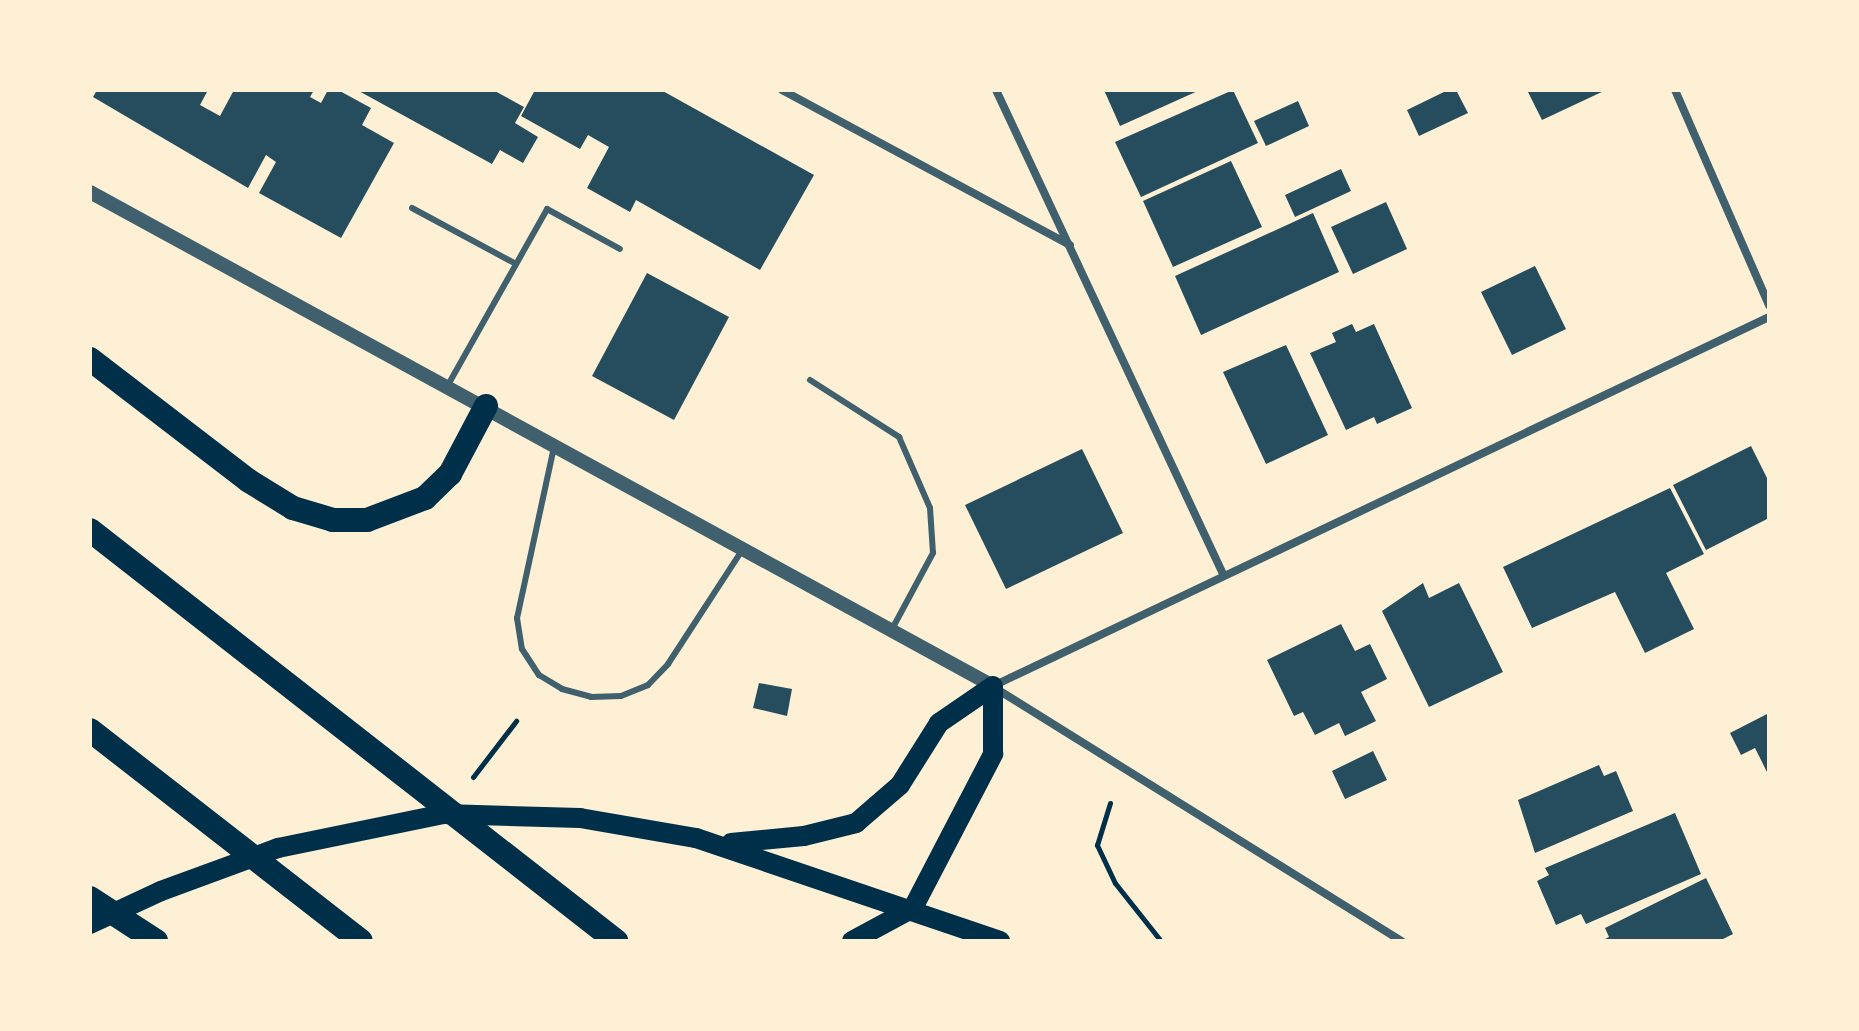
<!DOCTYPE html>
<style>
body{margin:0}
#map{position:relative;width:1859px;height:1031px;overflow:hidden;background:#fdf0d5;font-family:"PT Sans Narrow",sans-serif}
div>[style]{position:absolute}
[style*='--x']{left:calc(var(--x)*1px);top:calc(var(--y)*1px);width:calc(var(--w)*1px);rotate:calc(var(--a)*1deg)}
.building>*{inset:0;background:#264d5e}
.path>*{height:5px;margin:-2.5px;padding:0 2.5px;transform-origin:2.5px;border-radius:2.5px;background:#003049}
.service>*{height:6px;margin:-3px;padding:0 3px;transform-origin:3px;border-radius:3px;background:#3f606c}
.minor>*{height:8px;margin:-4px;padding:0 4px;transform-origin:4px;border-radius:4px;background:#3f606c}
.tertiary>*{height:14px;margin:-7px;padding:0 7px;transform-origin:7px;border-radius:7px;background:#3f606c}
.primary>*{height:20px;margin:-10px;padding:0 10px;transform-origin:10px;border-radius:10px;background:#003049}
.motorway>*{height:24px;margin:-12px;padding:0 12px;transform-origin:12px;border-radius:12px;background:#003049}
span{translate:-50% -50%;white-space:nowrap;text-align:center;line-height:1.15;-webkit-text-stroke:6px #fdf0d5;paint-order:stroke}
.frame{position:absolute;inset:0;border:92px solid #fdf0d5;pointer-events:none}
</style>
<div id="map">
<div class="building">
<i style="clip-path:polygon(97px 90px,208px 90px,200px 105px,220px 116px,234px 90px,314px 90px,310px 97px,321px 103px,328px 90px,338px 90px,371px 108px,362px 125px,394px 143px,341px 238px,259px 193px,276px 162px,266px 155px,248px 188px,93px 97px)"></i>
<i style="clip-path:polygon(357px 90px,493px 90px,524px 107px,515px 123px,538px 137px,523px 163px,500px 150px,492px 164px)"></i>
<i style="clip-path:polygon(535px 90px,661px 90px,814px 175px,760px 270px,636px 200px,630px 212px,587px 188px,609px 147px,588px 135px,580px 149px,521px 116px)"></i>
<i style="clip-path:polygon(1104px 90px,1200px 90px,1120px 126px)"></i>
<i style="clip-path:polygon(1233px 90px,1258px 143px,1141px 197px,1115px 142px)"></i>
<i style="clip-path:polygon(1448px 90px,1456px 90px,1468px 113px,1419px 136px,1407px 110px)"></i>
<i style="clip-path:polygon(1527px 90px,1606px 90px,1542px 120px)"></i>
<i style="clip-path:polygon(1298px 101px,1309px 126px,1266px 146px,1254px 121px)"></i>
<i style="clip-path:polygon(1231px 161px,1262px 227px,1173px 267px,1143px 201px)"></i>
<i style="clip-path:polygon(1341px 169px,1351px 191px,1295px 217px,1285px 195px)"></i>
<i style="clip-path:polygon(1386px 202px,1407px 249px,1353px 274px,1331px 227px)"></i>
<i style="clip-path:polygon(1313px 213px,1339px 272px,1201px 335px,1175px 276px)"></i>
<i style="clip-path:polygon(1535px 266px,1566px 329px,1512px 355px,1481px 292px)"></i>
<i style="clip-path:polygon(647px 273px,729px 317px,674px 420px,592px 376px)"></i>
<i style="clip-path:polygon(1352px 324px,1356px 332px,1374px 324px,1412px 408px,1377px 424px,1374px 417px,1346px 430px,1310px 353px,1336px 342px,1332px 333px)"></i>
<i style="clip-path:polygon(1286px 345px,1328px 435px,1266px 464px,1223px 372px)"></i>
<i style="clip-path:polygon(1751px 446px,1769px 482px,1769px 518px,1706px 550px,1673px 485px)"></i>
<i style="clip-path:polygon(1082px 449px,1123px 533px,1006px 589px,965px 505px)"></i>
<i style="clip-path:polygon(1670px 488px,1704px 554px,1666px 573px,1694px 629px,1645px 653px,1615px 592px,1532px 628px,1503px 567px)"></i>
<i style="clip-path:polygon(1423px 583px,1429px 598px,1459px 583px,1503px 672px,1429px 707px,1382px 611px)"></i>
<i style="clip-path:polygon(1341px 624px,1355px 651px,1370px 644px,1387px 679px,1361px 692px,1376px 721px,1345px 736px,1339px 723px,1315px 735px,1303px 712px,1294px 716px,1267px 660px)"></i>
<i style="clip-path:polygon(759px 683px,792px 689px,787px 716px,753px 708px)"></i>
<i style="clip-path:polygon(1769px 713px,1769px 776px,1755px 748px,1741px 755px,1730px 733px)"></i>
<i style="clip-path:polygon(1373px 751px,1387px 780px,1345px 799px,1332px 771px)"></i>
<i style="clip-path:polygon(1599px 765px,1604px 776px,1616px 771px,1633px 811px,1535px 853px,1518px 800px)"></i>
<i style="clip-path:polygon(1675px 813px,1701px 874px,1586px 924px,1581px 914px,1556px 925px,1537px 881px,1549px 875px,1545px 868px)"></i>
<i style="clip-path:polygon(1706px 878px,1733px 934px,1719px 941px,1601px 941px,1609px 937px,1605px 928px)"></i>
</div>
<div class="path">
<i style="--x:473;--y:777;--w:71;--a:-52.5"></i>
<i style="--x:1110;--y:803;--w:44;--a:107.2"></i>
<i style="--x:1097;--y:845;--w:42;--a:64.7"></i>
<i style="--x:1115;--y:883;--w:74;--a:51.6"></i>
</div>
<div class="service">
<i style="--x:412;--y:208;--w:118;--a:28.3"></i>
<i style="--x:810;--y:380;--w:106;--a:32.6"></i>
<i style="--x:899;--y:437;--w:77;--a:66.4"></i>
<i style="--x:930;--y:508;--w:45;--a:86.2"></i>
<i style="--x:933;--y:553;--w:86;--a:118.3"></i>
<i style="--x:448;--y:385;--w:202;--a:-60.6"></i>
<i style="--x:547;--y:209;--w:83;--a:28.7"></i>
<i style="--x:554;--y:447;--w:175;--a:102.2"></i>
<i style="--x:517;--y:618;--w:31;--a:81"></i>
<i style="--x:522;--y:649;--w:31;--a:57"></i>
<i style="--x:539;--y:675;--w:27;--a:31"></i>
<i style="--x:562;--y:689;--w:30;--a:15"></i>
<i style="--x:591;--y:697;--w:30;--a:-2"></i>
<i style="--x:621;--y:696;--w:29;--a:-22"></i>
<i style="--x:648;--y:685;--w:29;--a:-46"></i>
<i style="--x:668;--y:664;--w:137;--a:-56.9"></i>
</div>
<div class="minor">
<i style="--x:782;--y:90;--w:327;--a:28.3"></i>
<i style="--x:996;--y:90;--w:535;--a:64.87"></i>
<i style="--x:1675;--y:90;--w:235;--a:66.4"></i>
<i style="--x:993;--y:686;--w:859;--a:-25.43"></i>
<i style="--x:995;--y:688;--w:479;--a:31.9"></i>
</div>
<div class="tertiary">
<i style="--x:90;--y:192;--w:1029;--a:28.68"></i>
</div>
<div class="primary">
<i style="--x:731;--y:843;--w:73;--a:-5.5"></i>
<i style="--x:804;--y:836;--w:54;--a:-14"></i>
<i style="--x:856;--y:823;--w:58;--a:-40.8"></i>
<i style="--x:900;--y:785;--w:73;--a:-57.8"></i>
<i style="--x:939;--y:723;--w:65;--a:-34.4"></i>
<i style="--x:90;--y:924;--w:78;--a:-24.9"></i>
<i style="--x:161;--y:891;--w:125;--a:-20.2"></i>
<i style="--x:278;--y:848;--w:169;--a:-11.6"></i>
<i style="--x:444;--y:814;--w:136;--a:1.7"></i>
<i style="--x:580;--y:818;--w:118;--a:9.8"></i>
<i style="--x:696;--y:838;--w:321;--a:18.7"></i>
<i style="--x:852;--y:941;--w:69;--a:-28.4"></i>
<i style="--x:913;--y:908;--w:174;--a:-62.5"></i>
<i style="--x:993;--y:754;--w:68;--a:-90"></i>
</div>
<div class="motorway">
<i style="--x:90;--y:359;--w:200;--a:37.5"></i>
<i style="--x:249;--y:481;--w:52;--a:31.5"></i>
<i style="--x:293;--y:508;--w:42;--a:16.7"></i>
<i style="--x:333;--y:520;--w:34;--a:0"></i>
<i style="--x:367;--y:520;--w:62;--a:-20.8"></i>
<i style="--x:425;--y:498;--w:35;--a:-44"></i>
<i style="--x:450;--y:474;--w:77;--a:-62.1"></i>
<i style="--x:90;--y:530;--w:668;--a:38"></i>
<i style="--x:90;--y:730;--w:343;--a:37.9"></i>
<i style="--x:90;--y:898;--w:79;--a:33.1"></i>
</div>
<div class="frame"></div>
</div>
